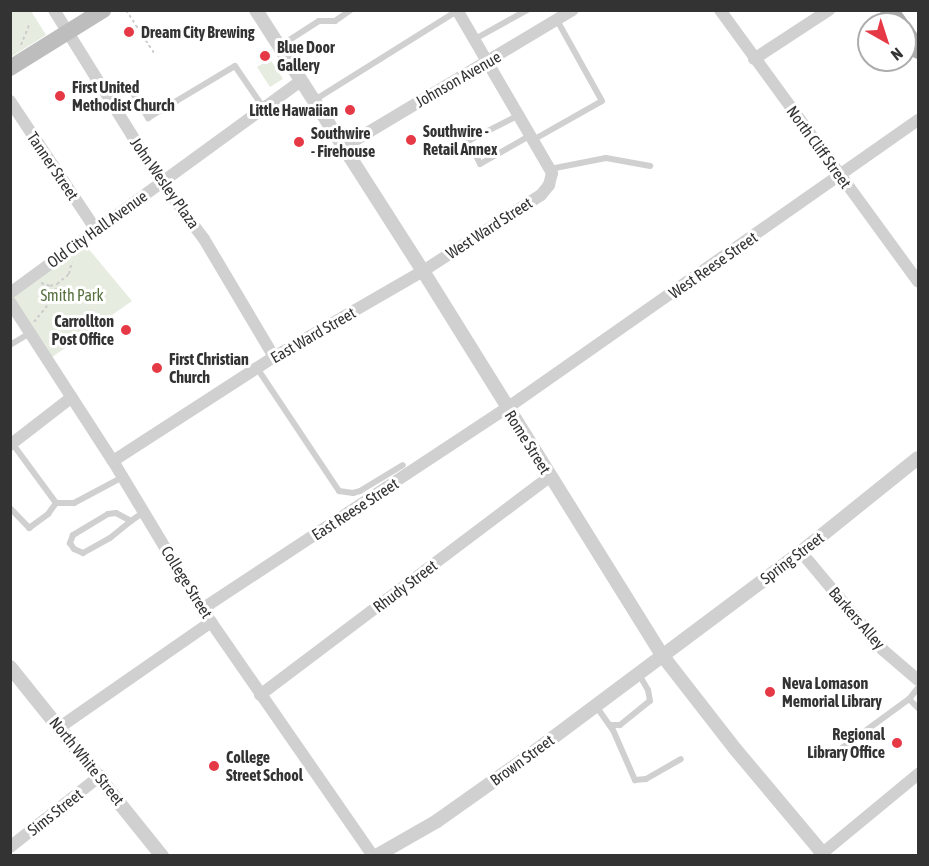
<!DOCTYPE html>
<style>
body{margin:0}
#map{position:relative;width:929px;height:866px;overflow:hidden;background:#fff;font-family:"Asap Condensed",sans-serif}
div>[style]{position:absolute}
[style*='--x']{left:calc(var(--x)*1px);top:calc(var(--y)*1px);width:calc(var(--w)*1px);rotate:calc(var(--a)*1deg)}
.green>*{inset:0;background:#e6ecdf}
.path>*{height:2px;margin-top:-1px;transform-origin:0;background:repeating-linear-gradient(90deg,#cdcdcd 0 3px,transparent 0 6px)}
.service>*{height:6px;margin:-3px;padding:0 3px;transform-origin:3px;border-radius:3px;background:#d0d0d0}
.minor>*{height:12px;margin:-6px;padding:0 6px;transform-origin:6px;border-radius:6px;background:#d0d0d0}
.tertiary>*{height:14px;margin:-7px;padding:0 7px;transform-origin:7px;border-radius:7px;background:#d0d0d0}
.secondary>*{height:16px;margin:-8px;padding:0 8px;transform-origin:8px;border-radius:8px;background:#bdbdbd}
.primary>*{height:18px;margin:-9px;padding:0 9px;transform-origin:9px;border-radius:9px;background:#ababab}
.dots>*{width:16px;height:16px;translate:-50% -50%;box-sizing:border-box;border:3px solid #fff;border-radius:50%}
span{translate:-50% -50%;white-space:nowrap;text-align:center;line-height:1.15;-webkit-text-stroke:6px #fff;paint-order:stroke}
.poi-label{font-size:16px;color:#333;font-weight:700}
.left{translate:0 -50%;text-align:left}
.right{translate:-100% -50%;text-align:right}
.street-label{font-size:16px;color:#333}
.park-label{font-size:16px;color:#56703f}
.frame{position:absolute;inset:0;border:12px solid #333;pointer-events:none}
.north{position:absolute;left:857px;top:12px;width:60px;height:60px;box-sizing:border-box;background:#fff;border:2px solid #adadad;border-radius:50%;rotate:141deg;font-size:16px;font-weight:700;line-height:24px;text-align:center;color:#333}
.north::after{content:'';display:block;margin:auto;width:21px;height:27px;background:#e63946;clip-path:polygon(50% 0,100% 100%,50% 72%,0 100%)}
</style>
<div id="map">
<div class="green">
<i style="clip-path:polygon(11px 10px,31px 11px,46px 35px,11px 57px)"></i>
<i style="clip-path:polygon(270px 59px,283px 79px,270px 87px,257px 67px)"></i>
<i style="clip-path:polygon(82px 241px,132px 301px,48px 360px,10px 293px)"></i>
</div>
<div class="path">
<i style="--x:126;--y:10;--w:51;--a:56.9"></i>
<i style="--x:21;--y:45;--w:22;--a:-68"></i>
<i style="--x:41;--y:283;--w:9;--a:18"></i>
<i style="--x:50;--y:286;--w:7;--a:-16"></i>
<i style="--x:57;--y:284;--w:16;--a:-40"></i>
<i style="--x:69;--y:274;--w:12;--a:-76"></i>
<i style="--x:34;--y:322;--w:32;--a:-51"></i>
<i style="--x:54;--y:297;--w:13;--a:-77"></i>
</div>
<div class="service">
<i style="--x:475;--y:39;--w:60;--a:-29.1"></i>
<i style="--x:280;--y:46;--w:46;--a:-32.7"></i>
<i style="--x:319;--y:21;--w:16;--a:0"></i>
<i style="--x:335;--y:21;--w:19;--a:-35"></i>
<i style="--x:107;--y:94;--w:25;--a:-5"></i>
<i style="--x:132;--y:92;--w:31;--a:58"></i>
<i style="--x:148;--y:118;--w:101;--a:-30.9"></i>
<i style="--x:235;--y:66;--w:50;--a:55.7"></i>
<i style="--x:313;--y:101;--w:170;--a:-32"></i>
<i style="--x:519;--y:115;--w:57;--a:153"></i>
<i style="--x:468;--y:141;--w:26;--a:62"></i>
<i style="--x:480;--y:164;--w:59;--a:-29.6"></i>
<i style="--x:533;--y:140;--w:79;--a:-29.5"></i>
<i style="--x:602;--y:101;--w:93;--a:-119.1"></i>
<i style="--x:550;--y:169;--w:57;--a:-11.1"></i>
<i style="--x:606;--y:158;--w:45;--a:10.3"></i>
<i style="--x:10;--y:345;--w:23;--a:-31"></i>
<i style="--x:257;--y:368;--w:148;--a:56.3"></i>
<i style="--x:339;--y:491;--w:14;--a:8"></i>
<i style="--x:353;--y:493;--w:7;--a:-16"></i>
<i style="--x:360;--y:491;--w:50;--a:-31.2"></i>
<i style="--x:12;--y:443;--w:74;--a:53.7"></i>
<i style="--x:56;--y:503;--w:18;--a:0"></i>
<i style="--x:74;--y:503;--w:55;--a:-28"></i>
<i style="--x:10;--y:508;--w:28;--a:46"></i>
<i style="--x:29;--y:528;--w:24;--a:-36"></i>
<i style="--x:48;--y:514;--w:14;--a:-54"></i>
<i style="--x:131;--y:521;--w:17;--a:-152"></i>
<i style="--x:116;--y:513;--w:8;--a:173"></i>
<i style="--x:108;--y:514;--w:41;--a:149"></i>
<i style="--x:73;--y:535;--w:9;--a:111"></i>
<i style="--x:70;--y:543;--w:7;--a:56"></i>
<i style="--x:74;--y:549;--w:10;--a:24"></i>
<i style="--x:83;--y:553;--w:31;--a:-29"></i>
<i style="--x:110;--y:538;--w:27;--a:-39"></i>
<i style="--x:131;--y:521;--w:16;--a:-35"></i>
<i style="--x:918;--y:688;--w:14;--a:129"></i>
<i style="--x:909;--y:699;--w:13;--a:45"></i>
<i style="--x:596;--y:706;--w:29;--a:55"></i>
<i style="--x:613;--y:730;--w:55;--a:66.3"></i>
<i style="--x:635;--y:780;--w:11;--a:-5"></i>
<i style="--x:646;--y:779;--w:40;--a:-29.7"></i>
<i style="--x:610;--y:725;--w:10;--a:0"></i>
<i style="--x:620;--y:725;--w:38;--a:-39"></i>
<i style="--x:650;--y:701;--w:11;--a:-100"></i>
<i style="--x:648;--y:690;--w:20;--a:-120"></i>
<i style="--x:842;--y:748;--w:83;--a:-36.2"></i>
</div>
<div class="minor">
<i style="--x:54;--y:10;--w:203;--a:58.1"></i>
<i style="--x:161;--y:182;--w:71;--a:53"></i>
<i style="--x:204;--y:239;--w:137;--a:59.3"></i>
<i style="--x:720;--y:10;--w:336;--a:53.9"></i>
<i style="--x:754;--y:59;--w:90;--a:-33.2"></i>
<i style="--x:10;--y:101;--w:155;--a:56.3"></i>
<i style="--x:342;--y:148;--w:269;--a:-30.9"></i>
<i style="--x:10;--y:293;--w:360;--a:-36.1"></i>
<i style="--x:10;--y:302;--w:189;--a:57.1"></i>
<i style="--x:113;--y:461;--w:173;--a:59"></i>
<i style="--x:202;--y:609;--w:300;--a:55.3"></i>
<i style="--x:10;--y:445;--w:78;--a:-37.7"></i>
<i style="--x:113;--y:461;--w:192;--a:-32.9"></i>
<i style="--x:274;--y:357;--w:172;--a:-30"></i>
<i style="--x:423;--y:271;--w:140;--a:-32.8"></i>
<i style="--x:541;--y:195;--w:13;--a:-51"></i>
<i style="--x:549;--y:185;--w:12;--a:-76"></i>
<i style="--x:552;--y:173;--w:189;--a:-120.2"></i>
<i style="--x:801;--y:552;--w:128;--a:50.1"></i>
<i style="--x:883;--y:650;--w:46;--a:40.6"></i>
<i style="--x:202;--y:609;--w:365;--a:-33.4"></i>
<i style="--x:507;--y:408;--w:502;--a:-35.02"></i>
<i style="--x:260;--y:695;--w:362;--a:-37"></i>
<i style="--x:60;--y:727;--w:184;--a:-34.8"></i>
<i style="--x:10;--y:847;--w:115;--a:-38.3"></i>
<i style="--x:819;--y:856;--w:129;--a:-39.6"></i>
</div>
<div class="tertiary">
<i style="--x:256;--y:10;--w:310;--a:57.4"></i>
<i style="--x:423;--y:271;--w:452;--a:58.1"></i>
<i style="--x:662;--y:655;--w:120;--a:52.1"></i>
<i style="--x:736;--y:750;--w:138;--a:50"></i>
<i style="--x:10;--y:667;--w:243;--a:51.2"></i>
<i style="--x:376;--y:856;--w:70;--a:-29.8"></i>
<i style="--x:437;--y:821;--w:105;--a:-35.3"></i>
<i style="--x:523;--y:760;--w:347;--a:-36.8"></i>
<i style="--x:801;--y:552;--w:150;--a:-38.8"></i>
</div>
<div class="secondary">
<i style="--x:10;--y:68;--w:110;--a:-31.9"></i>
</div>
<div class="primary">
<i style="--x:889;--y:10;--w:17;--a:54"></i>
<i style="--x:905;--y:32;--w:22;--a:54"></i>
</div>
<div class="dots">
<i style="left:129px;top:32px;background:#e63946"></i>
<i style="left:265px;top:56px;background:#e63946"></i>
<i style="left:60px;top:96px;background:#e63946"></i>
<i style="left:350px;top:110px;background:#e63946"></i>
<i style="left:411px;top:140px;background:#e63946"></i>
<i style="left:299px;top:142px;background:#e63946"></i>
<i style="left:126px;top:330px;background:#e63946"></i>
<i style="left:157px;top:368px;background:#e63946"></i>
<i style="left:770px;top:692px;background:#e63946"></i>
<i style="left:897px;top:743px;background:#e63946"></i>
<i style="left:214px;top:766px;background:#e63946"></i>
</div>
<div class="poi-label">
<span class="left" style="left:141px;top:32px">Dream City Brewing</span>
<span class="left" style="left:277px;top:56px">Blue Door<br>Gallery</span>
<span class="left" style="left:72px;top:96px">First United<br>Methodist Church</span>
<span class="right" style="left:338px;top:110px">Little Hawaiian</span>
<span class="left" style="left:423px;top:140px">Southwire -<br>Retail Annex</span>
<span class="left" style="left:311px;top:142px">Southwire<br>- Firehouse</span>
<span class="right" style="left:114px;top:330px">Carrollton<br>Post Office</span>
<span class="left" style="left:169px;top:368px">First Christian<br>Church</span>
<span class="left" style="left:782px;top:692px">Neva Lomason<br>Memorial Library</span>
<span class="right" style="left:885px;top:743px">Regional<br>Library Office</span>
<span class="left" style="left:226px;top:766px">College<br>Street School</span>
</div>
<div class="street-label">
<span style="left:458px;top:79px;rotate:-30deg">Johnson Avenue</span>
<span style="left:819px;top:147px;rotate:54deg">North Cliff Street</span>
<span style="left:53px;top:166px;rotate:56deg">Tanner Street</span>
<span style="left:165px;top:183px;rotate:55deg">John Wesley Plaza</span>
<span style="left:489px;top:228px;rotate:-33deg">West Ward Street</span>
<span style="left:97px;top:229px;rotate:-36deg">Old City Hall Avenue</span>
<span style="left:713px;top:265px;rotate:-35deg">West Reese Street</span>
<span style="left:313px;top:335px;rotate:-30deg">East Ward Street</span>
<span style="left:528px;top:442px;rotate:58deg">Rome Street</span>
<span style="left:355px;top:509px;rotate:-33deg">East Reese Street</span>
<span style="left:792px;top:558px;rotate:-37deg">Spring Street</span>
<span style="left:187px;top:582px;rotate:58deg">College Street</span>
<span style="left:405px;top:586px;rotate:-37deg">Rhudy Street</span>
<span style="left:857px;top:618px;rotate:49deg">Barkers Alley</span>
<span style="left:522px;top:760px;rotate:-36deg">Brown Street</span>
<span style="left:87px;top:761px;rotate:51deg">North White Street</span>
<span style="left:55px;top:812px;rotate:-38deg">Sims Street</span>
</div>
<div class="park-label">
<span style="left:72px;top:295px">Smith Park</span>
</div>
<div class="frame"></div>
<div class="north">N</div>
</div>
